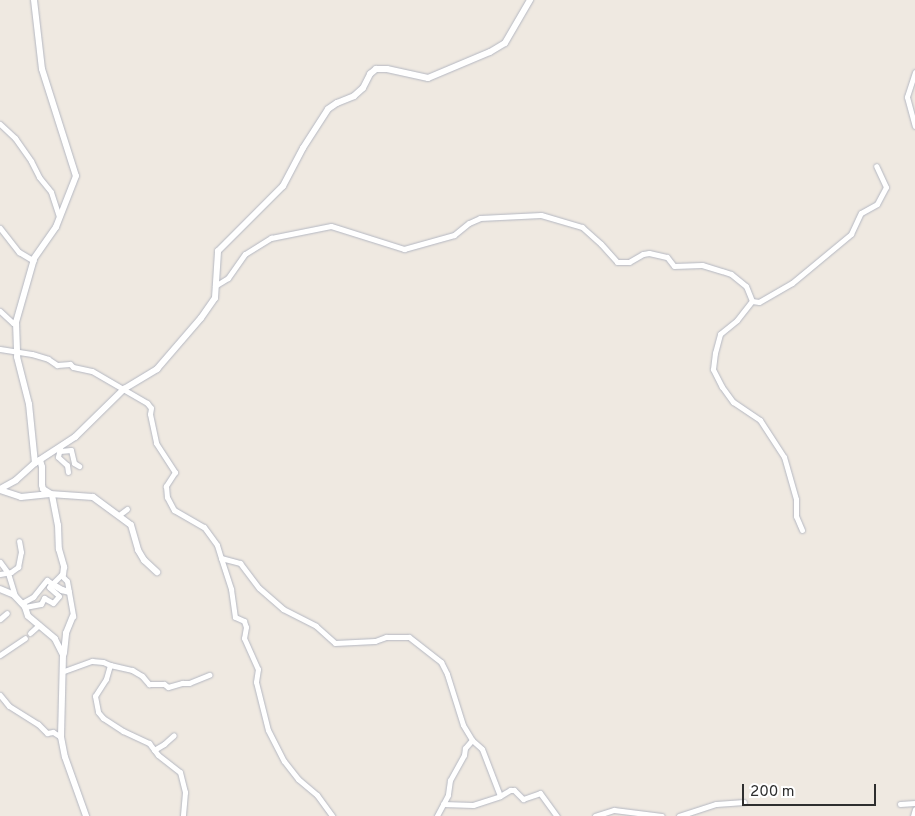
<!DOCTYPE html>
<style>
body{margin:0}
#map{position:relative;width:915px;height:816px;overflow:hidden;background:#efe9e1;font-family:Overpass,sans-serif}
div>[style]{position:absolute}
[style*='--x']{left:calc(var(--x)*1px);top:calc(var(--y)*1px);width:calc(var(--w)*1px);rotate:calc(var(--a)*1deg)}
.roads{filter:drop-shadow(0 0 1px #b4b7c1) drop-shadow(0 0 1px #b4b7c1)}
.minor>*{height:5px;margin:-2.5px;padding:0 2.5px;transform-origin:2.5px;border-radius:2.5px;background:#fff}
.tertiary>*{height:6px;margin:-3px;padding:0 3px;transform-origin:3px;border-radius:3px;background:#fff}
span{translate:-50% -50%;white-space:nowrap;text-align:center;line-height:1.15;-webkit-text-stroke:4px #fff;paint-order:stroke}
.scale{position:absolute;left:742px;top:784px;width:134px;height:22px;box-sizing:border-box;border:2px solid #2e2e2e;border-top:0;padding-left:6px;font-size:15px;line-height:18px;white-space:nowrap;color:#2e2e2e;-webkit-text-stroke:4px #fff;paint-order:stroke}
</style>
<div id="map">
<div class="roads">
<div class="minor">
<i style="--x:915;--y:72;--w:26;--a:108"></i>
<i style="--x:907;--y:97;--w:30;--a:75"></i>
<i style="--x:0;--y:124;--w:21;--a:43"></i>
<i style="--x:15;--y:138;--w:28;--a:55"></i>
<i style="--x:31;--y:161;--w:18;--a:63"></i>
<i style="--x:39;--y:177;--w:19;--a:51"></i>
<i style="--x:51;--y:192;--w:26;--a:72"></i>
<i style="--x:0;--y:228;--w:31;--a:52"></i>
<i style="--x:19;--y:252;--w:17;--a:31"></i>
<i style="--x:215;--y:286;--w:15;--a:-32"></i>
<i style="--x:228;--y:278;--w:29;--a:-55"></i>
<i style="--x:245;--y:254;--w:31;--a:-32"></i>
<i style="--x:271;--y:238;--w:61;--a:-11.3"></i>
<i style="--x:331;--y:226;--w:77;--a:17.5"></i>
<i style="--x:404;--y:249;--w:52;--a:-15.6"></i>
<i style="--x:454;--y:235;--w:19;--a:-39"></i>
<i style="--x:469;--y:223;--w:12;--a:-24"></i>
<i style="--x:480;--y:218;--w:61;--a:-2.8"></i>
<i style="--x:541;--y:215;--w:43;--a:16.3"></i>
<i style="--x:582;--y:227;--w:25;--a:42"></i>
<i style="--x:601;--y:244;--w:24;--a:48"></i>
<i style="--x:617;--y:262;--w:12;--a:0"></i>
<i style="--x:629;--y:262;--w:16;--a:-30"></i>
<i style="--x:643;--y:254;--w:6;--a:-9"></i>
<i style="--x:649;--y:253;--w:18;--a:13"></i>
<i style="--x:667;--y:257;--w:11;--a:52"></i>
<i style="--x:674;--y:266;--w:28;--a:-2"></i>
<i style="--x:702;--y:265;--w:30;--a:17"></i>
<i style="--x:731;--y:274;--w:19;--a:39"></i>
<i style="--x:746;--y:286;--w:16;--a:68"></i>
<i style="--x:0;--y:311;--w:18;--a:43"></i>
<i style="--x:13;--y:323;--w:3;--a:-18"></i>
<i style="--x:0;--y:349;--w:32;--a:9"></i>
<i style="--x:32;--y:354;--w:17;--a:17"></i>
<i style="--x:48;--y:359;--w:11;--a:34"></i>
<i style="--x:57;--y:365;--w:13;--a:-4"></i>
<i style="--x:70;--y:364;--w:4;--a:45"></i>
<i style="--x:73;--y:367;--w:19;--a:12"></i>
<i style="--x:92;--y:371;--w:64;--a:30.2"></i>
<i style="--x:147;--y:403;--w:6;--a:51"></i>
<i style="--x:151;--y:408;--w:6;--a:99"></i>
<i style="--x:150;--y:414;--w:30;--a:78"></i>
<i style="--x:156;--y:443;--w:35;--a:57"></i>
<i style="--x:175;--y:472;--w:17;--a:123"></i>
<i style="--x:166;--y:486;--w:11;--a:85"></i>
<i style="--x:167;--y:497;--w:15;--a:62"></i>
<i style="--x:174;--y:510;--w:34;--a:30"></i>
<i style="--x:204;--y:527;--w:22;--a:54"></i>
<i style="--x:217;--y:545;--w:14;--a:73"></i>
<i style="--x:221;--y:558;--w:20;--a:15"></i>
<i style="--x:240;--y:563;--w:31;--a:53"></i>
<i style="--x:259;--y:588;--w:32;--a:41"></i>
<i style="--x:283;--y:609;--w:37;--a:27"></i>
<i style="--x:316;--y:626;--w:25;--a:42"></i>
<i style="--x:335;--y:643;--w:40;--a:-2.9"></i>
<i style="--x:375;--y:641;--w:12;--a:-20"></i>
<i style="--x:386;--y:637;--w:23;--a:0"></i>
<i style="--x:409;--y:637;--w:41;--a:38"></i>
<i style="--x:441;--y:662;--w:13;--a:63"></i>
<i style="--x:447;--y:674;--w:53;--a:72.6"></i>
<i style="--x:463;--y:725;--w:17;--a:59"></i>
<i style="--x:472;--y:740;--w:11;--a:131"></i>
<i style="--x:465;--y:748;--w:7;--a:98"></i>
<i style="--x:464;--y:755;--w:29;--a:119"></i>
<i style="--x:450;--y:780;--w:15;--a:98"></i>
<i style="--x:448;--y:795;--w:24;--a:118"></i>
<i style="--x:60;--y:448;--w:9;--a:103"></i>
<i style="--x:58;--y:457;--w:12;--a:42"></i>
<i style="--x:67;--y:465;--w:7;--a:82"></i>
<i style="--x:60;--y:451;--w:11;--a:-5"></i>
<i style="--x:71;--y:450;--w:13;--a:77"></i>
<i style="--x:74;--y:463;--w:6;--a:31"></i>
<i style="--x:119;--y:515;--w:10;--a:-37"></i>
<i style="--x:802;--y:530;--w:15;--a:-113"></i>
<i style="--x:796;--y:516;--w:17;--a:-90"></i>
<i style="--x:796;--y:499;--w:44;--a:-105.9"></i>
<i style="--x:784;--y:457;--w:44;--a:-123"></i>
<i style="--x:760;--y:420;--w:32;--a:-146"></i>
<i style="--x:733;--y:402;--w:19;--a:-126"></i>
<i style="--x:722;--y:387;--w:20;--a:-117"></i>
<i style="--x:713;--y:369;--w:16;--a:-83"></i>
<i style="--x:715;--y:353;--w:20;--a:-75"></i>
<i style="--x:720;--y:334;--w:22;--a:-39"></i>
<i style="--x:737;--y:320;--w:24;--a:-52"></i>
<i style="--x:752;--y:301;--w:7;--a:8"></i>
<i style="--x:759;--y:302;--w:38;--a:-30"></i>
<i style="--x:792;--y:283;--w:77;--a:-39.7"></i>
<i style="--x:851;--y:234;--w:23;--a:-65"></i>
<i style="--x:861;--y:213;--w:18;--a:-29"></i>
<i style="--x:877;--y:204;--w:19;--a:-62"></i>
<i style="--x:886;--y:187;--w:23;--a:-115"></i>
<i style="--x:221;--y:558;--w:33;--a:72"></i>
<i style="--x:231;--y:589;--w:28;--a:82"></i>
<i style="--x:235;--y:617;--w:10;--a:24"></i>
<i style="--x:244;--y:621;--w:6;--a:72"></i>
<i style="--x:246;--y:627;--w:11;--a:100"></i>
<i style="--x:244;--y:638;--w:34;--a:66"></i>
<i style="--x:258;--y:669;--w:13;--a:99"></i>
<i style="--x:256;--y:682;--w:49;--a:76"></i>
<i style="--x:268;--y:730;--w:35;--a:63"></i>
<i style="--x:284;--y:761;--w:23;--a:52"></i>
<i style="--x:298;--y:779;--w:25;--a:40"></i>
<i style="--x:317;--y:795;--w:26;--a:54"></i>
<i style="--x:0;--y:562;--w:14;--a:54"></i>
<i style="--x:8;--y:573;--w:24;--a:73"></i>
<i style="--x:0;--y:574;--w:11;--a:-10"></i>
<i style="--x:11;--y:572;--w:9;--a:-36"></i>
<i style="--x:18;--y:567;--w:15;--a:-79"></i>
<i style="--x:21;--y:552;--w:11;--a:-100"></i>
<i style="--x:22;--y:603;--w:13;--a:-29"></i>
<i style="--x:33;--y:597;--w:22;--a:-51"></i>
<i style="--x:47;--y:580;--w:6;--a:39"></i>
<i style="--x:25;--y:607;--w:16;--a:-11"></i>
<i style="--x:41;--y:604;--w:7;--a:-63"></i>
<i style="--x:44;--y:598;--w:10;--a:29"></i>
<i style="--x:53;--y:603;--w:9;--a:-49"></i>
<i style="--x:59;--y:596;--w:13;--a:-138"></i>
<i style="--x:49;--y:587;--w:17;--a:-45"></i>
<i style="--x:61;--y:575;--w:8;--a:45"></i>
<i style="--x:67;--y:581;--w:36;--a:80"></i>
<i style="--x:0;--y:619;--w:9;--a:-41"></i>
<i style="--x:30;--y:633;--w:12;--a:-42"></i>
<i style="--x:0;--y:655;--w:30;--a:-34"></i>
<i style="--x:110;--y:665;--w:23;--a:13"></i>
<i style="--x:132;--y:670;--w:12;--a:31"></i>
<i style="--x:142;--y:676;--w:11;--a:49"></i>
<i style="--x:149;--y:684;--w:15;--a:0"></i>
<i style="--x:164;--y:684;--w:5;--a:37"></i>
<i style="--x:168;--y:687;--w:15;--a:-16"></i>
<i style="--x:182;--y:683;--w:7;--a:0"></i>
<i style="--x:189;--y:683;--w:22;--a:-22"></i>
<i style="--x:64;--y:671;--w:30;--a:-20"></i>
<i style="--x:92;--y:661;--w:11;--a:5"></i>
<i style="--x:103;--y:662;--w:8;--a:23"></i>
<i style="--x:110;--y:665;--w:15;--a:106"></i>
<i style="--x:106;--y:679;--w:20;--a:123"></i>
<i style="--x:95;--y:696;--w:16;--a:79"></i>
<i style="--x:98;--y:712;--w:8;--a:50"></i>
<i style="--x:103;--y:718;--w:24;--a:33"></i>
<i style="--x:123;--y:731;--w:29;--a:25"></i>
<i style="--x:149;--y:743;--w:15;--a:53"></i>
<i style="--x:158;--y:755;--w:28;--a:38"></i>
<i style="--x:180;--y:772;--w:21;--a:76"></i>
<i style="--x:185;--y:792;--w:24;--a:95"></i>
<i style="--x:0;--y:695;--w:14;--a:51"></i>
<i style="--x:9;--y:706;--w:34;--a:32"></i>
<i style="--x:38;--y:724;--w:13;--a:45"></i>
<i style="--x:47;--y:733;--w:6;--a:-9"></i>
<i style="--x:53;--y:732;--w:9;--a:32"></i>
<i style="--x:472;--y:740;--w:13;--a:42"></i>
<i style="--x:482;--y:749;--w:50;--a:69"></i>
<i style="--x:500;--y:796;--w:12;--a:-31"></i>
<i style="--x:510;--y:790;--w:4;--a:0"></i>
<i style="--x:514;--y:790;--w:13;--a:45"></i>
<i style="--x:523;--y:799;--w:18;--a:-19"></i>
<i style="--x:540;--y:793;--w:29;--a:54"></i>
<i style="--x:154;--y:750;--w:12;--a:-31"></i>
<i style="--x:164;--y:744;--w:13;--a:-42"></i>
<i style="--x:443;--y:804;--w:30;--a:2"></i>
<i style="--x:473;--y:805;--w:28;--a:-18"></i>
<i style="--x:900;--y:804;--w:15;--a:-4"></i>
<i style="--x:595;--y:816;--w:20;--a:-18"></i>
<i style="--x:614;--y:810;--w:48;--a:7.1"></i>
<i style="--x:679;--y:816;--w:39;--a:-18"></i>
<i style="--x:716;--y:804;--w:28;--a:-4"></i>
<i style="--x:913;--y:816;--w:7;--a:-74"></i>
</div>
<div class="tertiary">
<i style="--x:34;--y:0;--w:69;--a:83.4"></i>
<i style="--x:42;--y:69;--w:112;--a:72.4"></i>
<i style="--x:76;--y:176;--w:55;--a:111.4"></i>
<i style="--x:56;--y:227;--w:39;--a:125"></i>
<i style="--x:34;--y:259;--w:66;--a:105.9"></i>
<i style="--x:16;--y:322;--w:35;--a:88"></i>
<i style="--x:17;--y:357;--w:49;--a:75.7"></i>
<i style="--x:29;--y:404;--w:59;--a:84.2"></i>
<i style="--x:40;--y:460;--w:7;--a:74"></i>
<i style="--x:42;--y:467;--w:18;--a:90"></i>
<i style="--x:42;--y:485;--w:4;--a:76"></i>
<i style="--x:43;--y:489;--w:9;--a:32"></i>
<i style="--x:0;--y:489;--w:18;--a:-29"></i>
<i style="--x:16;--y:480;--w:25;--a:-42"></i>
<i style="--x:35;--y:463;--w:48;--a:-33"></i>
<i style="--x:75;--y:437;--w:69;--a:-44.4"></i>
<i style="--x:124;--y:389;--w:39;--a:-31"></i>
<i style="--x:157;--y:369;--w:67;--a:-49.2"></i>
<i style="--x:201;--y:318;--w:24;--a:-55"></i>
<i style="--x:215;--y:298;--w:47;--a:-86.3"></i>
<i style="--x:218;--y:251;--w:92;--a:-45"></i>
<i style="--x:283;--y:186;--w:43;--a:-62.2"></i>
<i style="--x:303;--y:148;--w:46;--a:-57.3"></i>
<i style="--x:328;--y:109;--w:11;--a:-34"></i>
<i style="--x:337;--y:103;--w:18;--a:-22"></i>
<i style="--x:354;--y:96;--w:12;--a:-42"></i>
<i style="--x:363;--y:88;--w:16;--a:-63"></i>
<i style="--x:370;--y:74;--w:8;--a:-40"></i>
<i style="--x:376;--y:69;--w:11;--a:0"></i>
<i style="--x:387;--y:69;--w:42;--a:12.4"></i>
<i style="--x:428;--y:78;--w:67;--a:-22.8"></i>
<i style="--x:490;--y:52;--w:17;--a:-31"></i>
<i style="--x:505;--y:43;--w:50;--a:-59.8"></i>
<i style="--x:0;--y:490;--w:22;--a:18"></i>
<i style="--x:21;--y:497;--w:29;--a:-6"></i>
<i style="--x:50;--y:494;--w:43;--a:4"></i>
<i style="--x:93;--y:497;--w:47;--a:36.4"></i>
<i style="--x:131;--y:525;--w:26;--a:74"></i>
<i style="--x:138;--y:550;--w:12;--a:59"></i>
<i style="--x:144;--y:560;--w:18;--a:43"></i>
<i style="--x:52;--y:495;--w:31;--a:79"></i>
<i style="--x:58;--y:525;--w:24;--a:88"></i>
<i style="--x:59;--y:549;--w:19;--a:74"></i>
<i style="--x:64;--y:567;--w:8;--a:97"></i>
<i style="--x:52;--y:584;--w:12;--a:31"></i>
<i style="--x:62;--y:590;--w:7;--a:16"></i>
<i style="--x:0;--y:589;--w:15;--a:23"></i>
<i style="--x:14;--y:595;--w:16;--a:47"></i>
<i style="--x:25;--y:607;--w:9;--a:72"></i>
<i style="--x:28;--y:616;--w:35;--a:40"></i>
<i style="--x:55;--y:639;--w:18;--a:63"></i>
<i style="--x:63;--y:655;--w:82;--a:91.4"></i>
<i style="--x:61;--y:737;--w:20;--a:79"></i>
<i style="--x:65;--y:757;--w:63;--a:70.4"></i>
<i style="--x:64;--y:653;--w:20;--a:-84"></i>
<i style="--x:66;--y:633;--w:18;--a:-68"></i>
</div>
</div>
<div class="scale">200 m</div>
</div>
